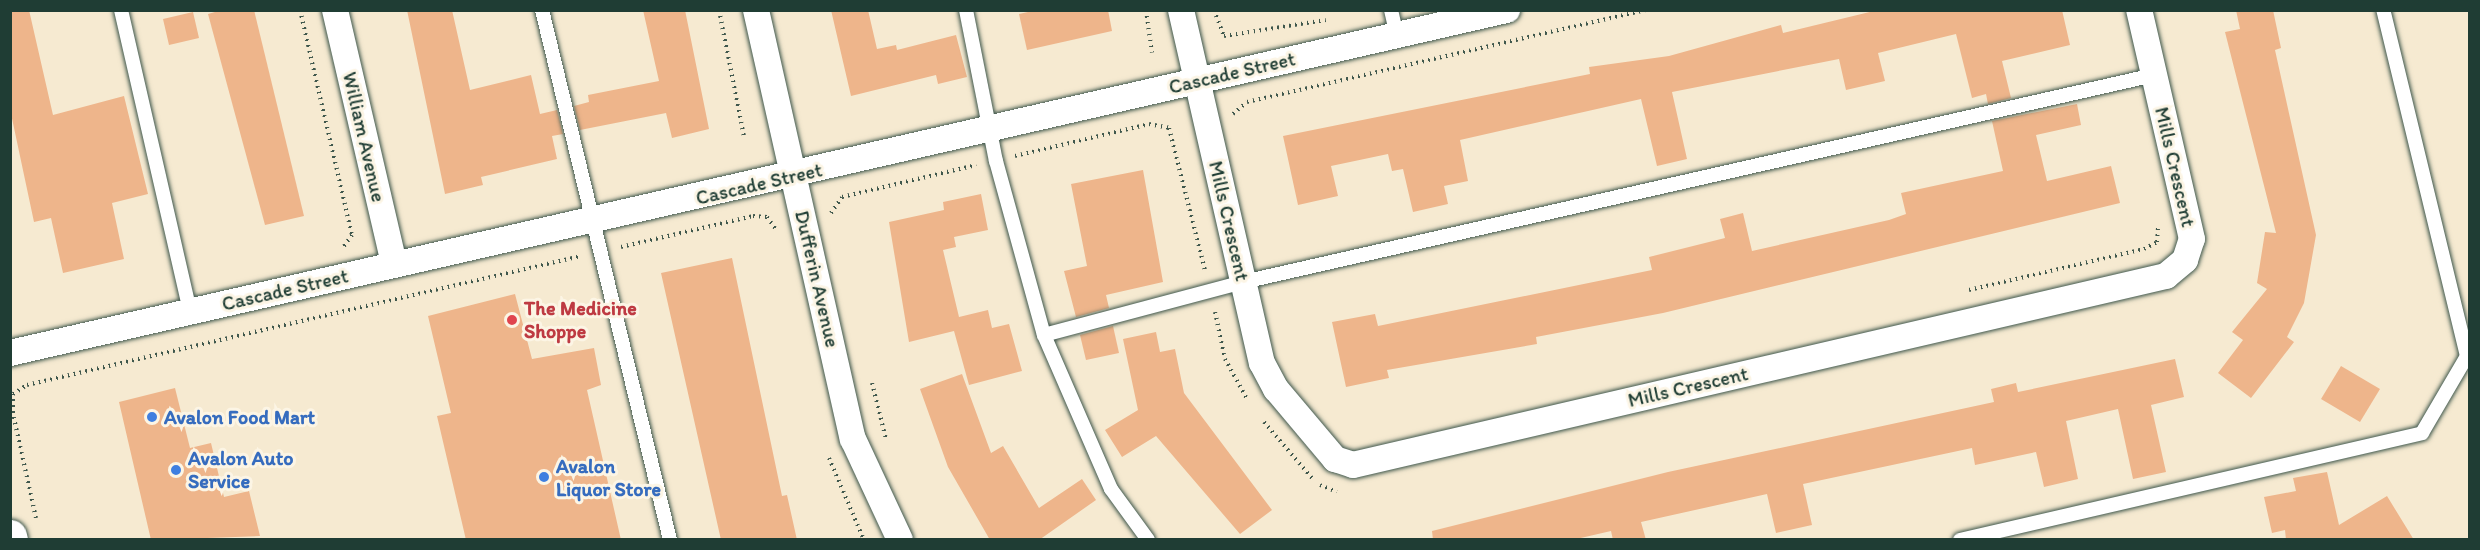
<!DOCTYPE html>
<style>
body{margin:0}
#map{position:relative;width:2480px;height:550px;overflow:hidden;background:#f6ead1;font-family:Itim,sans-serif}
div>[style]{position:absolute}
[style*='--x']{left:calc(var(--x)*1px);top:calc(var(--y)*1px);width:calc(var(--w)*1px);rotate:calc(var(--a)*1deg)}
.building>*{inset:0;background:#eeb58b}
.path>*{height:4px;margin-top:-2px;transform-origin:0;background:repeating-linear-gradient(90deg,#3f574c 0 1.5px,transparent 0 6px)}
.roads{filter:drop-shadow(0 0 2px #3f574c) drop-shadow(0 0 2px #3f574c)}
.lane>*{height:14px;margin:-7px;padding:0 7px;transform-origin:7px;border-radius:7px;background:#fff}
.street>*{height:26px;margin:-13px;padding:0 13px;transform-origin:13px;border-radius:13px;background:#fff}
.secondary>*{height:33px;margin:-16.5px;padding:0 16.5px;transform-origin:16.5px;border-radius:16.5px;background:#fff}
.dots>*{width:16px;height:16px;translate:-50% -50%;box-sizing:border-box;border:3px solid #fcf5e5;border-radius:50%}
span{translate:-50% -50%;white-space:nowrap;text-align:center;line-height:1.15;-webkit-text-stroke:6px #fcf5e5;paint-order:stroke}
.street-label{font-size:20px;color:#1f3d34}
.health-label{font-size:20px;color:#be3a42;font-weight:700}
.left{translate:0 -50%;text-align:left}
.shop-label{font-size:20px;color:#366cbe;font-weight:700}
.frame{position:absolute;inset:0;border:12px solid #1f3d34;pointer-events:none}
</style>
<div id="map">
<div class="building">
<i style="clip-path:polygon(10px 10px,29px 10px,53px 115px,124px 96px,148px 194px,112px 203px,124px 259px,63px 273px,51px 218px,34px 222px,10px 109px)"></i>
<i style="clip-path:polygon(222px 10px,254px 10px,304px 216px,265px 225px,208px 14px)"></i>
<i style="clip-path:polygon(407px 10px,452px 10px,470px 90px,531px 75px,540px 114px,557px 110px,563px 134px,552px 136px,557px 159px,481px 177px,483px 185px,445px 194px)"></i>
<i style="clip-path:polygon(643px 10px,685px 10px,709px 129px,672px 138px,666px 113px,580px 130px,574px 106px,589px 102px,588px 95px,659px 81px)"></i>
<i style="clip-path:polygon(831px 10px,868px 10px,877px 49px,896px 45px,897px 50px,956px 35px,967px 77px,938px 84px,936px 75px,851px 96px)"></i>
<i style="clip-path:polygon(1037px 10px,1108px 10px,1112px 31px,1027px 50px,1019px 14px)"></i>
<i style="clip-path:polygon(1878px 10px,2062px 10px,2070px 45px,2002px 61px,2011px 98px,1988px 104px,1986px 94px,1972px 98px,1956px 34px,1878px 53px,1885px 81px,1846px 90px,1839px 59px,1672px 92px,1687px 159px,1657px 166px,1641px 99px,1460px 140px,1468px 181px,1444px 186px,1448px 204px,1413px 212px,1403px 169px,1392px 171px,1388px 154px,1331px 166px,1338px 196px,1298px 205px,1283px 136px,1590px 74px,1589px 67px,1669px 56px,1781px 25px,1783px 33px)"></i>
<i style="clip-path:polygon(2236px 10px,2273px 10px,2281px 48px,2275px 50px,2316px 235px,2304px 303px,2287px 337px,2294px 342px,2251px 398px,2218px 373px,2243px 340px,2232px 332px,2267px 289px,2257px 283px,2265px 232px,2276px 233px,2225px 32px,2240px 29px)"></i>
<i style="clip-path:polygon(193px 12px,199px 38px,169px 45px,163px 19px)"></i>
<i style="clip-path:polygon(2077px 104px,2081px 125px,2036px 135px,2047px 181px,2111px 166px,2120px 203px,1663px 313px,1536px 337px,1537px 344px,1387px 370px,1389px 378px,1346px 387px,1332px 322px,1375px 314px,1378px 326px,1652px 270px,1649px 257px,1725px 238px,1720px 219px,1743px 213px,1752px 251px,1889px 220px,1906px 214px,1901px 193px,2003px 171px,1992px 121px)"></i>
<i style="clip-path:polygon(1143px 170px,1163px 282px,1106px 295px,1109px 308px,1076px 317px,1064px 271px,1087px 266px,1071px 184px)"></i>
<i style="clip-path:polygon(981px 194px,988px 230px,954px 237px,956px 247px,943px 250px,959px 317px,988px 310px,992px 328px,1009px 324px,1022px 371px,969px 385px,954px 331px,909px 342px,889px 222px,944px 210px,943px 202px)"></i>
<i style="clip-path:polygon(732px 258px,782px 496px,787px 495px,797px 540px,721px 540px,661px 273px)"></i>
<i style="clip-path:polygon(515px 294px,532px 359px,594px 348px,601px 385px,587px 390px,621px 540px,466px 540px,437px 416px,451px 413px,428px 316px)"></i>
<i style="clip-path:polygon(1113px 326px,1119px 353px,1086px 360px,1080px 335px)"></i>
<i style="clip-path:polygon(1156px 332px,1160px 352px,1175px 349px,1184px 393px,1272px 510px,1240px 534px,1156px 436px,1122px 457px,1105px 430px,1138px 410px,1123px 339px)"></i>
<i style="clip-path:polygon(2175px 359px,2184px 397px,2151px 405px,2166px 472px,2133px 479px,2118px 409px,2066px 421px,2078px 479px,2044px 487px,2036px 452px,1975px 465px,1972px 448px,1803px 484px,1812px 525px,1776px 533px,1767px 494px,1641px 522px,1646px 540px,1613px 540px,1611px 531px,1572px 540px,1433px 540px,1432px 531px,1668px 472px,1994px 402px,1991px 389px,2016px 383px,2018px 392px)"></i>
<i style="clip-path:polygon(2341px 366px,2380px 389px,2360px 422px,2321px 399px)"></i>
<i style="clip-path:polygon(962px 374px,991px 453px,1003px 446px,1039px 508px,1082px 479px,1096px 500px,1039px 540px,990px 540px,948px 467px,920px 389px)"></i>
<i style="clip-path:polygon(175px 388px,190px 448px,211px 443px,224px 497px,249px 491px,260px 536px,151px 540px,119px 402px)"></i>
<i style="clip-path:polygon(2327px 472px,2339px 525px,2387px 496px,2414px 540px,2286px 540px,2285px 530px,2272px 533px,2264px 497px,2296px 491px,2293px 478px)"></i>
</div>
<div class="path">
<i style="--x:300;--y:10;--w:231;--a:77"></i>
<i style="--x:352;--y:235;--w:14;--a:126"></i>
<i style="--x:719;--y:10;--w:128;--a:78.8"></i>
<i style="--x:1146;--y:10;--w:43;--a:82.1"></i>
<i style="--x:1214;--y:10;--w:28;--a:69"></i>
<i style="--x:1224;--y:36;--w:103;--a:-8.9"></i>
<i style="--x:1233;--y:114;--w:18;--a:-41"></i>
<i style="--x:1247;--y:102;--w:409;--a:-13"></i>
<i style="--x:1015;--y:156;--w:138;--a:-13.4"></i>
<i style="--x:1149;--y:124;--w:20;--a:11"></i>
<i style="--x:1169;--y:128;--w:146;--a:75.8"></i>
<i style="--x:831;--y:213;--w:19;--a:-55"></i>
<i style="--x:842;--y:197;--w:138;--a:-13.4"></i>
<i style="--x:621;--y:247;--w:136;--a:-13.2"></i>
<i style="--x:753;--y:216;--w:14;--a:4"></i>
<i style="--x:767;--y:217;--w:14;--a:54"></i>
<i style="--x:1969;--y:290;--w:180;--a:-13.2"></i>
<i style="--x:2144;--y:249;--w:15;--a:-28"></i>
<i style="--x:2157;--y:242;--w:16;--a:-86"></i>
<i style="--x:1215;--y:312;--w:48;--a:78"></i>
<i style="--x:1225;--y:359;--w:46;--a:61.2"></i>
<i style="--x:872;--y:383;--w:58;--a:76"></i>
<i style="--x:1264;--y:422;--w:74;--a:49.4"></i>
<i style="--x:829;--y:458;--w:89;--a:66.9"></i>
<i style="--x:1320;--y:485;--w:18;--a:22"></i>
<i style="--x:36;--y:518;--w:107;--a:-102.4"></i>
<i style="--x:13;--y:413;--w:19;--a:-90"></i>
<i style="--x:13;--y:394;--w:17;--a:-33"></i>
<i style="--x:27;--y:385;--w:569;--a:-13.11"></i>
</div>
<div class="roads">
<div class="lane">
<i style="--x:121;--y:10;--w:310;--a:77.1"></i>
<i style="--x:542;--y:10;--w:545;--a:76.42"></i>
<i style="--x:966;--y:10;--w:154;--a:78.8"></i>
<i style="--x:996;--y:161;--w:180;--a:74.6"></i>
<i style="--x:1044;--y:335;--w:168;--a:66.5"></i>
<i style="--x:1111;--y:489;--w:63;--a:54"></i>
<i style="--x:1391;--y:10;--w:26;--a:77"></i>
<i style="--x:1044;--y:335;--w:206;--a:-14.9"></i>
<i style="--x:1243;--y:282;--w:934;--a:-12.8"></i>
<i style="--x:1960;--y:540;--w:474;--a:-13"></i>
<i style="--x:2422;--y:433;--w:89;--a:-59.7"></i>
<i style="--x:2467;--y:356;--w:356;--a:-103.6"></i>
</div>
<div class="street">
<i style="--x:335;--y:10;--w:261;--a:76.9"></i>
<i style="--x:756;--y:10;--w:440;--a:77.3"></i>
<i style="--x:853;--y:439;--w:111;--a:65"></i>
<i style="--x:1181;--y:10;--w:362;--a:77.1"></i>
<i style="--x:1262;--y:363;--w:30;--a:62"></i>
<i style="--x:1276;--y:389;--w:92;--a:49.9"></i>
<i style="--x:1335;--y:459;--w:19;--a:18"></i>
<i style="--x:1353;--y:465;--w:835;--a:-13.09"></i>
<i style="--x:2166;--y:276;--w:25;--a:-40"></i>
<i style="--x:2185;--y:260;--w:22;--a:-72"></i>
<i style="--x:2192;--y:239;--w:235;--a:-103"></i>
<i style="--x:10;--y:353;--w:1536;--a:-12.91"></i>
</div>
<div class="secondary">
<i style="--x:10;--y:536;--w:4;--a:76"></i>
</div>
</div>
<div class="dots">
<i style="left:512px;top:320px;background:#e0444e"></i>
<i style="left:152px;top:417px;background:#3f7fe0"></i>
<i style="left:176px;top:470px;background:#3f7fe0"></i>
<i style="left:544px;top:477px;background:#3f7fe0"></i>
</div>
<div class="street-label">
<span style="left:1232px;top:73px;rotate:-13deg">Cascade Street</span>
<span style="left:364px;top:137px;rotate:77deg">William Avenue</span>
<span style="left:2175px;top:167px;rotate:77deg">Mills Crescent</span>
<span style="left:759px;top:184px;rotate:-13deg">Cascade Street</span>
<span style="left:1229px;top:221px;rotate:77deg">Mills Crescent</span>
<span style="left:817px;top:279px;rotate:77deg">Dufferin Avenue</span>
<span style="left:285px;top:290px;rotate:-13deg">Cascade Street</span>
<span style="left:1688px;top:387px;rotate:-13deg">Mills Crescent</span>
</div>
<div class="health-label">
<span class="left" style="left:524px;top:320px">The Medicine<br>Shoppe</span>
</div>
<div class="shop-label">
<span class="left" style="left:164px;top:417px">Avalon Food Mart</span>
<span class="left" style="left:188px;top:470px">Avalon Auto<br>Service</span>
<span class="left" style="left:556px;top:478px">Avalon<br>Liquor Store</span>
</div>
<div class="frame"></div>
</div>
